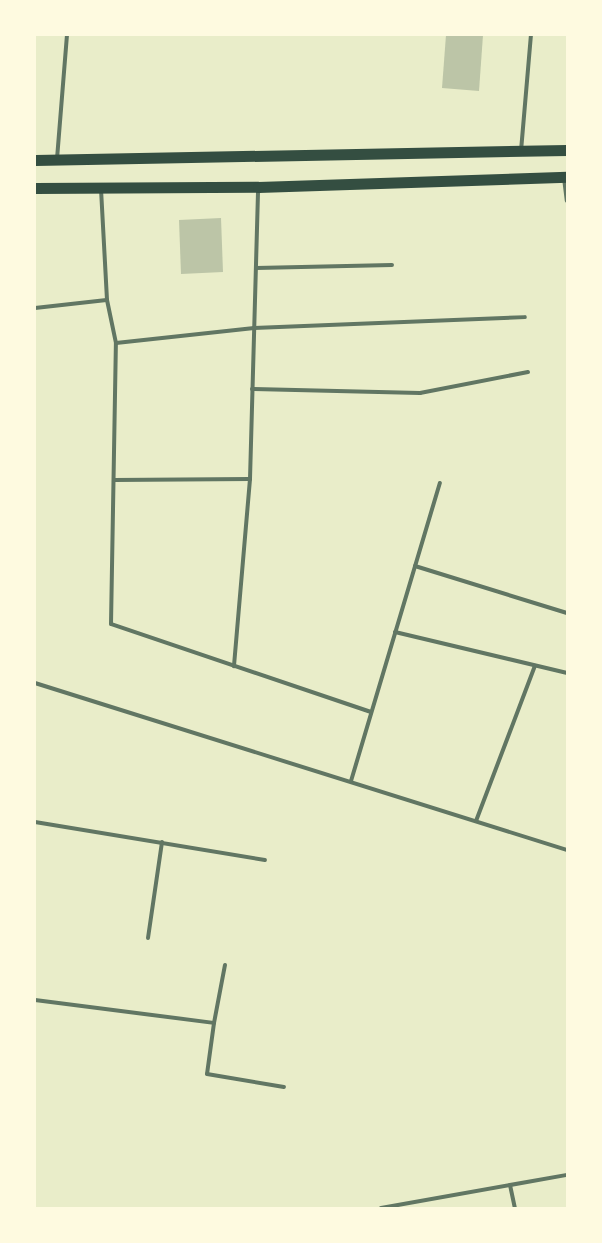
<!DOCTYPE html>
<style>
body{margin:0}
#map{position:relative;width:602px;height:1243px;overflow:hidden;background:#e9edc9;font-family:Figtree,sans-serif}
div>[style]{position:absolute}
[style*='--x']{left:calc(var(--x)*1px);top:calc(var(--y)*1px);width:calc(var(--w)*1px);rotate:calc(var(--a)*1deg)}
.building>*{inset:0;background:#bcc5a7}
.minor>*{height:4px;margin:-2px;padding:0 2px;transform-origin:2px;border-radius:2px;background:#617663}
.trunk>*{height:11px;margin:-5.5px;padding:0 5.5px;transform-origin:5.5px;border-radius:5.5px;background:#344e41}
span{translate:-50% -50%;white-space:nowrap;text-align:center;line-height:1.15;-webkit-text-stroke:3.5px #fefae0;paint-order:stroke}
.frame{position:absolute;inset:0;border:36px solid #fefae0;pointer-events:none}
</style>
<div id="map">
<div class="building">
<i style="clip-path:polygon(446px 35px,483px 35px,479px 91px,442px 88px)"></i>
<i style="clip-path:polygon(221px 218px,223px 272px,181px 274px,179px 220px)"></i>
</div>
<div class="minor">
<i style="--x:521;--y:151;--w:116;--a:-85.1"></i>
<i style="--x:57;--y:159;--w:124;--a:-85.4"></i>
<i style="--x:564;--y:178;--w:23;--a:83"></i>
<i style="--x:101;--y:189;--w:111;--a:86.9"></i>
<i style="--x:107;--y:300;--w:44;--a:78.2"></i>
<i style="--x:256;--y:268;--w:136;--a:-1.3"></i>
<i style="--x:35;--y:308;--w:72;--a:-6.3"></i>
<i style="--x:252;--y:389;--w:168;--a:1.4"></i>
<i style="--x:420;--y:393;--w:110;--a:-11"></i>
<i style="--x:250;--y:479;--w:292;--a:-88.4"></i>
<i style="--x:114;--y:480;--w:136;--a:-0.4"></i>
<i style="--x:250;--y:479;--w:188;--a:94.9"></i>
<i style="--x:415;--y:566;--w:159;--a:17.2"></i>
<i style="--x:395;--y:632;--w:177;--a:13.4"></i>
<i style="--x:35;--y:683;--w:558;--a:17.43"></i>
<i style="--x:371;--y:712;--w:274;--a:-161.3"></i>
<i style="--x:111;--y:624;--w:281;--a:-89"></i>
<i style="--x:116;--y:343;--w:139;--a:-6.2"></i>
<i style="--x:254;--y:328;--w:271;--a:-2.3"></i>
<i style="--x:351;--y:781;--w:311;--a:-73.4"></i>
<i style="--x:476;--y:821;--w:166;--a:-69.2"></i>
<i style="--x:35;--y:822;--w:233;--a:9.4"></i>
<i style="--x:148;--y:938;--w:97;--a:-81.7"></i>
<i style="--x:35;--y:1000;--w:180;--a:7.3"></i>
<i style="--x:214;--y:1023;--w:51;--a:97.8"></i>
<i style="--x:207;--y:1074;--w:78;--a:9.6"></i>
<i style="--x:214;--y:1023;--w:59;--a:-79.3"></i>
<i style="--x:510;--y:1185;--w:24;--a:78"></i>
<i style="--x:381;--y:1208;--w:189;--a:-10.1"></i>
</div>
<div class="trunk">
<i style="--x:35;--y:160;--w:532;--a:-1.08"></i>
<i style="--x:35;--y:188;--w:223;--a:-0.3"></i>
<i style="--x:258;--y:187;--w:309;--a:-1.9"></i>
</div>
<div class="frame"></div>
</div>
